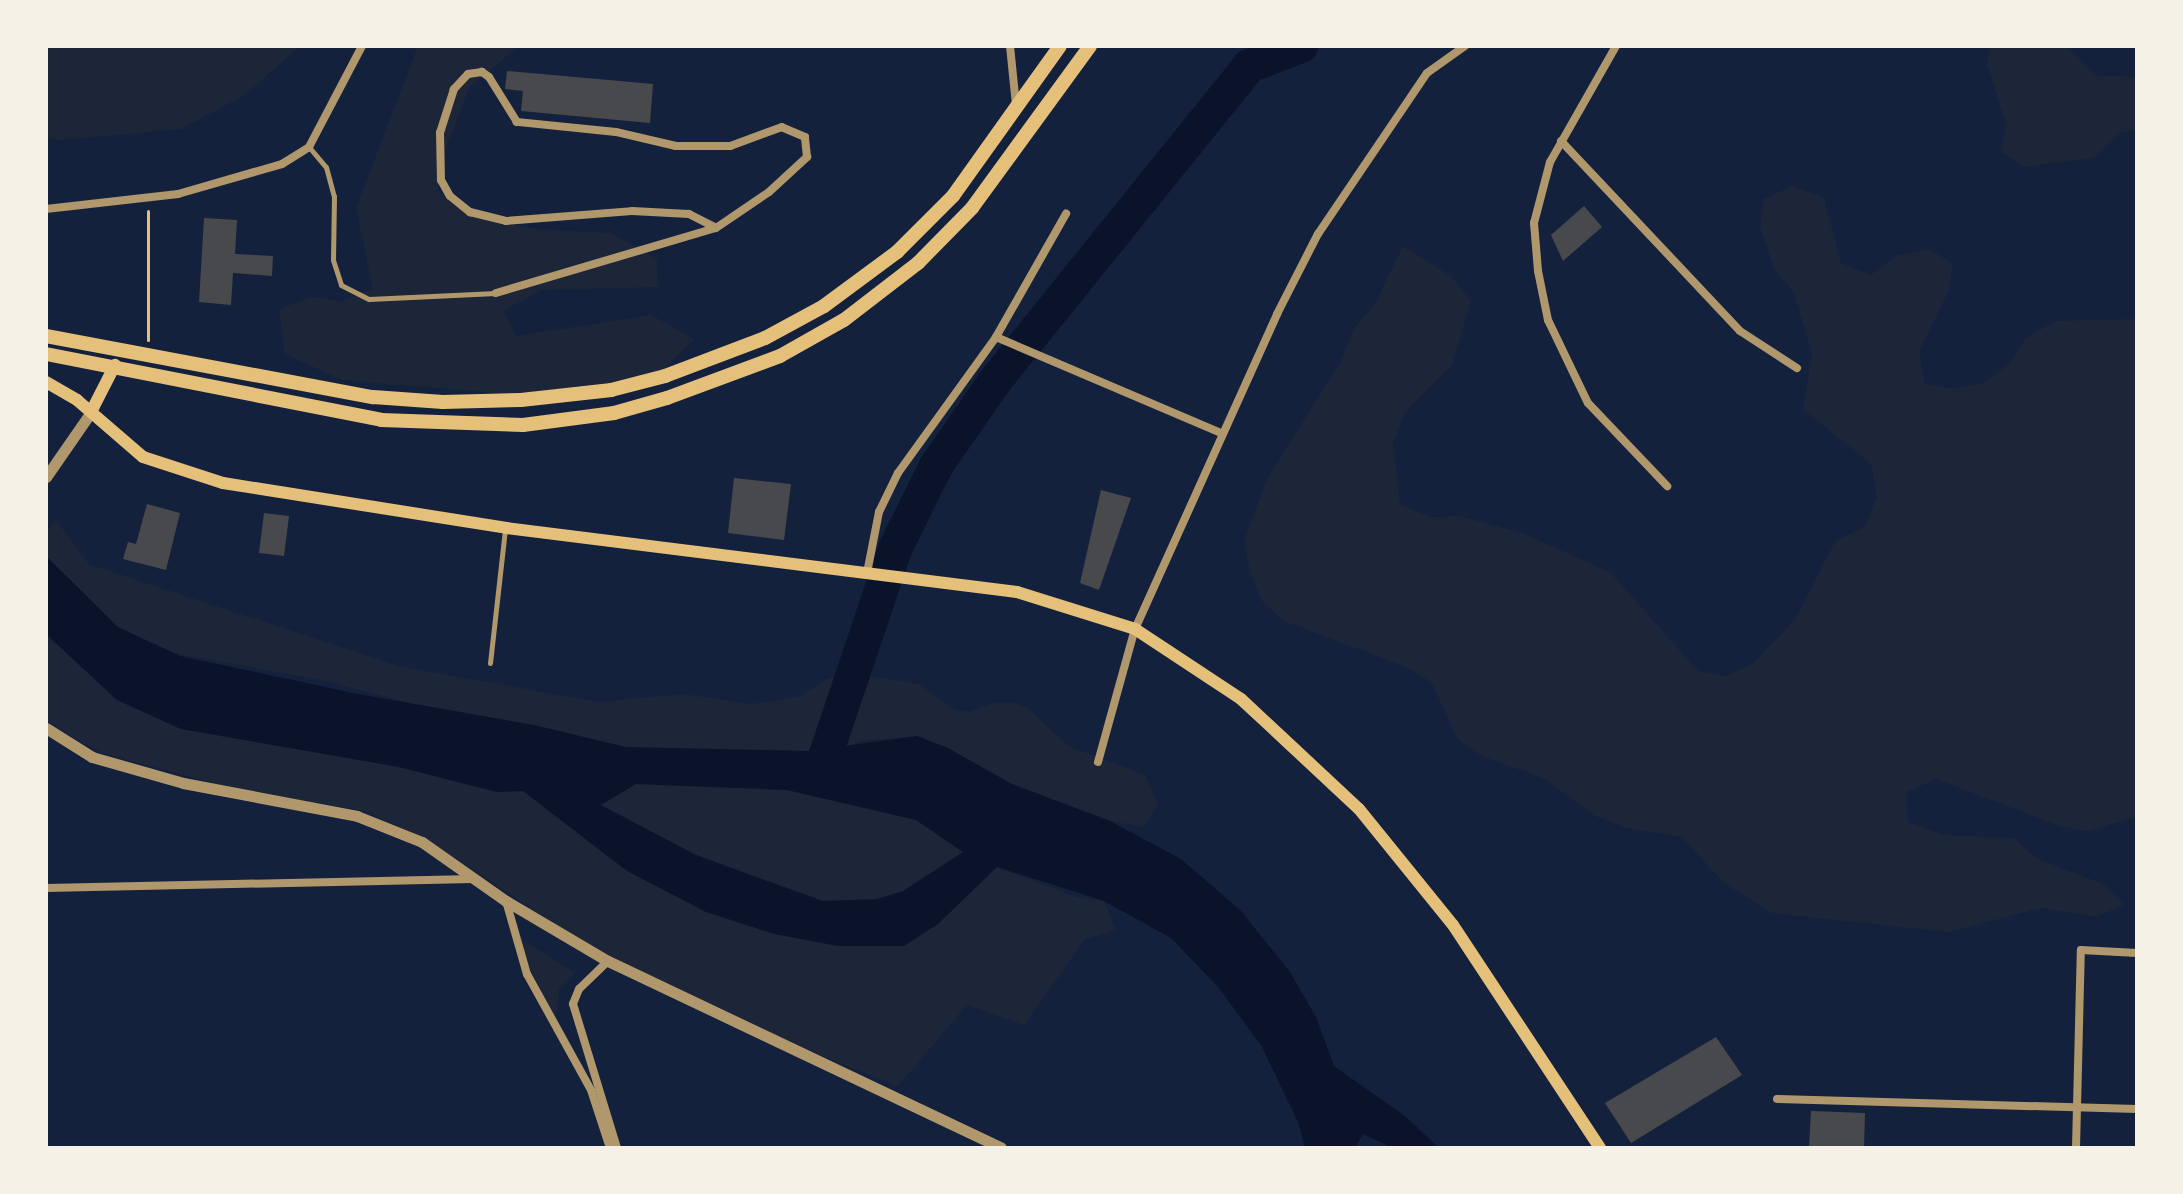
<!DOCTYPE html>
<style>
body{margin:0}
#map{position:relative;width:2183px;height:1194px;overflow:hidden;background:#14213d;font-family:Commissioner,sans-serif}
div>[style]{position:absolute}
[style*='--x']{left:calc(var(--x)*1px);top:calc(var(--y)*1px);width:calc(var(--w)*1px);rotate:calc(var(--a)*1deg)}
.green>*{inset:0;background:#1d2539}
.water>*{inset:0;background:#0b132b}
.river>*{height:34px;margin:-17px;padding:0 17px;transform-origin:17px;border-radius:17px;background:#0b132b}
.building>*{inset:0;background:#48494c}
.path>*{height:3px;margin:-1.5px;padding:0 1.5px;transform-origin:1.5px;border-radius:1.5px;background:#e5c07b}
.service>*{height:5px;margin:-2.5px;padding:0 2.5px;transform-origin:2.5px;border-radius:2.5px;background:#b1986c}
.minor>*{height:8px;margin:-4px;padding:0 4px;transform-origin:4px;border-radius:4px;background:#b1986c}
.tertiary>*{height:11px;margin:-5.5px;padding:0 5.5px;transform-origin:5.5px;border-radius:5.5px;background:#b1986c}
.secondary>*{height:12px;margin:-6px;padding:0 6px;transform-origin:6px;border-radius:6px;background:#e5c07b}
.primary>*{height:14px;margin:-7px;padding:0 7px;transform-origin:7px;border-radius:7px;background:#e5c07b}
span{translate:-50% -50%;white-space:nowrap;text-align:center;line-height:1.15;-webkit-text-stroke:8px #f6f1e7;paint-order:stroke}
.frame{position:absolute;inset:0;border:48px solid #f6f1e7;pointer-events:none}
</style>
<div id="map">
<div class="green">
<i style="clip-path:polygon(46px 46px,300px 46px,245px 95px,181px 129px,62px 140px,46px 138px)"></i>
<i style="clip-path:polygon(418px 46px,519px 46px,469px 88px,445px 151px,438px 191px,468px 215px,538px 229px,611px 233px,657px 259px,658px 287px,542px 290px,503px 311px,517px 336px,651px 315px,694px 339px,648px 385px,530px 396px,342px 380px,285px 354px,279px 309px,311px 297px,341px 301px,373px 289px,356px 208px)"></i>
<i style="clip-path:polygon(1990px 46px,2066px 46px,2095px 75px,2137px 77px,2137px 130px,2121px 132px,2094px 158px,2025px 167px,2001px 152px,2006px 124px,1987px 64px)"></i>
<i style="clip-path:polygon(1793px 186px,1824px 198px,1841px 263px,1871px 275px,1897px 255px,1929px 249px,1953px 264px,1948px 292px,1919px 352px,1925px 384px,1953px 389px,1985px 383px,2010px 363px,2025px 339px,2055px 321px,2137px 319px,2137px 817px,2088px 831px,2060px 826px,1936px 779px,1907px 792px,1908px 822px,1944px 835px,2014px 838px,2036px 858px,2103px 884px,2125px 904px,2096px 917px,2041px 908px,1948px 932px,1772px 913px,1724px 883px,1682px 837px,1627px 828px,1595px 816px,1545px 779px,1482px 756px,1458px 740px,1432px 683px,1409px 668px,1284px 621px,1262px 601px,1250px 573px,1244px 541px,1267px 479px,1342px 359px,1354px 328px,1374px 306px,1403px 246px,1451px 276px,1471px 301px,1452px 365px,1405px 412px,1393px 443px,1400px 505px,1431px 517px,1460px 516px,1525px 534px,1611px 573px,1698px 671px,1726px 676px,1754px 663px,1795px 619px,1836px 540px,1865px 527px,1877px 496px,1871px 464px,1803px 409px,1812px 353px,1794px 293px,1774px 268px,1760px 227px,1764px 199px)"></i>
<i style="clip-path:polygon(56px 520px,89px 564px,398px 666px,598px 702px,683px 694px,752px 704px,801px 696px,826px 679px,854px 673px,919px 684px,954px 709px,969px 712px,997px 702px,1013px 703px,1028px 708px,1068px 746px,1145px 775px,1158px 804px,1143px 827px,1110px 821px,1012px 784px,917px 736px,862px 741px,818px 757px,624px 759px,322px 680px,178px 654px,119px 631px,46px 585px,46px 532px)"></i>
<i style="clip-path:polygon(46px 634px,117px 700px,181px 729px,399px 767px,497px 792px,523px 791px,600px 804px,636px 784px,787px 790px,916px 820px,973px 858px,1076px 897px,1104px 901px,1116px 930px,1085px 939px,1024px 1025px,967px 1005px,898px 1086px,784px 1041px,596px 951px,423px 837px,364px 811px,233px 788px,102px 753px,79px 741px,46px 720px)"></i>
<i style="clip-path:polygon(524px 941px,575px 973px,559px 989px,556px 1020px,521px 950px)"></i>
</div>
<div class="water">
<i style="clip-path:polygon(evenodd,46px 556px,118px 627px,180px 656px,358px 694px,534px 725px,626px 747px,808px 751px,917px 736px,948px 748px,1012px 784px,1110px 821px,1181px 859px,1241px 911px,1290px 972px,1316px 1017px,1334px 1066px,1405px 1116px,1439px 1148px,1393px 1148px,1363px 1134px,1355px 1148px,1305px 1148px,1298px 1122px,1262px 1047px,1219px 988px,1171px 938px,1104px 901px,997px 867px,938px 924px,904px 946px,838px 946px,774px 934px,706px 912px,627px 871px,523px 791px,497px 792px,399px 767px,181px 729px,117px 700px,46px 634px,46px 556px,636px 784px,787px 790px,916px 820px,963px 852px,903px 891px,877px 899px,823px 901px,696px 855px,601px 805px,636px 784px)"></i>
</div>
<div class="river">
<i style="--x:822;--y:766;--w:229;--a:-71.4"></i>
<i style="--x:895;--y:549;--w:93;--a:-63.7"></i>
<i style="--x:936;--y:466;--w:103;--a:-55.2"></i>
<i style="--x:995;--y:381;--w:405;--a:-51.1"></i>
<i style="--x:1249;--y:66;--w:56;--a:-21"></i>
</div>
<div class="building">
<i style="clip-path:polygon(507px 71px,653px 84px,650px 123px,521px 111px,523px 91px,505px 89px)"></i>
<i style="clip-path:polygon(1584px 206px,1602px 227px,1563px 261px,1551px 235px)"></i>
<i style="clip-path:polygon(204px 218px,237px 220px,235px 254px,273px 256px,272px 276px,233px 273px,231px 305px,199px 302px)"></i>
<i style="clip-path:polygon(734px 478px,791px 484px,784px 540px,728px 533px)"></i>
<i style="clip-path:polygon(1101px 490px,1131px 498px,1099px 590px,1080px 583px)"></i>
<i style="clip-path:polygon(147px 504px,180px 513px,166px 570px,123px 559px,128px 542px,136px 544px)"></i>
<i style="clip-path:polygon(264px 513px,289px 516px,284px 556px,259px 553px)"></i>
<i style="clip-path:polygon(1716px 1037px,1742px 1075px,1631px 1143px,1605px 1103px)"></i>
<i style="clip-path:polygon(1811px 1111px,1865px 1113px,1864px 1148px,1809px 1148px)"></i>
</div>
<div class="path">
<i style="--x:148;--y:340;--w:129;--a:-90"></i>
</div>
<div class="service">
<i style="--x:309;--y:147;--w:26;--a:50"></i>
<i style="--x:326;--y:167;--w:30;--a:75"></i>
<i style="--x:334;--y:196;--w:64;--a:90.9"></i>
<i style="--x:333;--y:260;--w:26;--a:72"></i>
<i style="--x:341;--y:285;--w:31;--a:27"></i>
<i style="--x:369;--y:299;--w:127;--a:-2.7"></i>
<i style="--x:490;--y:663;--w:135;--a:-83.6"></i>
</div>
<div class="minor">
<i style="--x:1010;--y:46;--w:59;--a:84.2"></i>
<i style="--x:1616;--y:46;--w:133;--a:119.6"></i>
<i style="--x:1550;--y:162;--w:63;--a:104.7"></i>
<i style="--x:1534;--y:223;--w:48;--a:85.2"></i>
<i style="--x:1538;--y:271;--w:50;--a:78.5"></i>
<i style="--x:1548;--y:320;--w:92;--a:64.3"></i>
<i style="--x:1588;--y:403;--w:115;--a:46.4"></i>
<i style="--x:1561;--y:141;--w:261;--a:46.7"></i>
<i style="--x:1740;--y:331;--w:68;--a:33"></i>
<i style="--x:46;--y:209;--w:133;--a:-6.5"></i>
<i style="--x:178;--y:194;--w:108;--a:-16.1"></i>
<i style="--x:282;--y:164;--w:32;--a:-32"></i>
<i style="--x:309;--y:147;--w:114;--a:-62.3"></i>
<i style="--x:496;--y:293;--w:229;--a:-16.5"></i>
<i style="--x:716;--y:228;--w:64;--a:-34.2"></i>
<i style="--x:769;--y:192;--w:52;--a:-42.6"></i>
<i style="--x:807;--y:157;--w:20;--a:-96"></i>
<i style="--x:805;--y:137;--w:25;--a:-157"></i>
<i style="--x:782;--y:127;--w:55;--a:159.9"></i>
<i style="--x:730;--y:146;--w:54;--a:180"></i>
<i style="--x:676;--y:146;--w:62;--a:-166.9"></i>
<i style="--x:616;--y:132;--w:100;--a:-174.2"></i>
<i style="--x:517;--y:122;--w:53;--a:-121.9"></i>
<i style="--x:489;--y:77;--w:9;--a:-144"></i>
<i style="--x:482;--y:72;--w:14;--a:172"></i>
<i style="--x:468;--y:74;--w:21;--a:133"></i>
<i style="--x:454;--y:89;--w:46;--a:107.7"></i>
<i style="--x:440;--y:133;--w:47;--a:88.8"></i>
<i style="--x:441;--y:180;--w:18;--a:61"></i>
<i style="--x:450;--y:196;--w:26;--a:39"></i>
<i style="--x:470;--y:212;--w:37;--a:14"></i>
<i style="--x:506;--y:221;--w:126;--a:-4.5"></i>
<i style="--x:632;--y:211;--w:57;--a:3"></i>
<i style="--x:689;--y:214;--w:30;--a:27"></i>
<i style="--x:996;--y:337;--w:245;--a:23.1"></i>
<i style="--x:867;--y:573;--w:62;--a:-78.9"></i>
<i style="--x:879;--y:512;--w:43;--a:-64"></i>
<i style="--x:898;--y:473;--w:168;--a:-54.2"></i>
<i style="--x:996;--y:337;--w:142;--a:-60.4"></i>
<i style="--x:1098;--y:762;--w:138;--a:-74.5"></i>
<i style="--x:1135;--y:629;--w:346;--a:-65.7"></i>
<i style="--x:1277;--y:314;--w:90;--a:-62.9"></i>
<i style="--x:1318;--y:234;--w:194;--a:-55.9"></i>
<i style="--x:1427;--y:73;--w:47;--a:-35.4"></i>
<i style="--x:46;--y:888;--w:427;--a:-1.2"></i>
<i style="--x:506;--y:901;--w:76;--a:74"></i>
<i style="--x:527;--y:974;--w:132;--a:61.1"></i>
<i style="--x:591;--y:1090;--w:61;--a:71.9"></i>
<i style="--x:608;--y:961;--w:40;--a:136"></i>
<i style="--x:579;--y:989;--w:16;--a:112"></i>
<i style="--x:573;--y:1004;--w:151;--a:73"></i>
<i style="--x:1777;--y:1099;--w:360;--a:1.6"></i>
<i style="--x:2076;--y:1148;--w:198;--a:-88.6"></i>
<i style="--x:2081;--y:950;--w:56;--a:3.1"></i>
</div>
<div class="tertiary">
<i style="--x:46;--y:477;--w:79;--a:-55.3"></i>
<i style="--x:46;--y:728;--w:54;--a:32.2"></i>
<i style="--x:92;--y:757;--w:95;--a:15.9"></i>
<i style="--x:183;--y:783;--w:177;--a:10.7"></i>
<i style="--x:357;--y:816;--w:70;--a:21.8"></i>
<i style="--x:422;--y:842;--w:103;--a:35.1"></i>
<i style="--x:506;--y:901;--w:118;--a:30.5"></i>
<i style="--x:608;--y:961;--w:435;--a:25.4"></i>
</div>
<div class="secondary">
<i style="--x:46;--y:382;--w:36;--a:30"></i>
<i style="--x:77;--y:400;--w:87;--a:40.8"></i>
<i style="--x:143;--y:457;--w:84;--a:18"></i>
<i style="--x:223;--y:483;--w:287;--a:9"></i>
<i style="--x:506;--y:528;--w:515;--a:7.14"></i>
<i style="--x:1017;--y:592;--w:124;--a:17.4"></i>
<i style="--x:1135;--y:629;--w:127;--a:33.4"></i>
<i style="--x:1241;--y:699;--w:161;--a:43"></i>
<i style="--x:1359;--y:809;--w:149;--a:51"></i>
<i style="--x:1453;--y:925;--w:267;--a:56.6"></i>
<i style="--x:91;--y:412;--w:53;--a:-62.9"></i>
</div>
<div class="primary">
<i style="--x:46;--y:336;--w:333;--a:10.6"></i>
<i style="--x:373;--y:397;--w:70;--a:4.1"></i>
<i style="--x:443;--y:402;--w:78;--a:-1.5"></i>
<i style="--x:521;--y:400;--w:91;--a:-6.3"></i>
<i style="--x:611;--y:390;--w:56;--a:-14.5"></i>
<i style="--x:665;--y:376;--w:107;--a:-20.8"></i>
<i style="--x:765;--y:338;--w:67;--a:-28.5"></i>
<i style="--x:824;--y:306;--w:91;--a:-36.5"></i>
<i style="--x:897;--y:252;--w:79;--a:-45"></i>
<i style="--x:953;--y:196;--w:184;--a:-54.5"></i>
<i style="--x:46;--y:354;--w:341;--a:11.1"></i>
<i style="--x:381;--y:420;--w:142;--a:2"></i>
<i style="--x:523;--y:425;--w:92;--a:-7.5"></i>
<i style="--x:614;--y:413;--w:55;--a:-15.8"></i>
<i style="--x:667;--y:398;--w:121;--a:-20.4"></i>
<i style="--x:780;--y:356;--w:73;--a:-29.4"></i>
<i style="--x:844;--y:320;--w:93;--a:-37.6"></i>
<i style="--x:918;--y:263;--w:77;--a:-45.5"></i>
<i style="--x:972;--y:208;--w:200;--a:-53.9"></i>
</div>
<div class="frame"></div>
</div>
